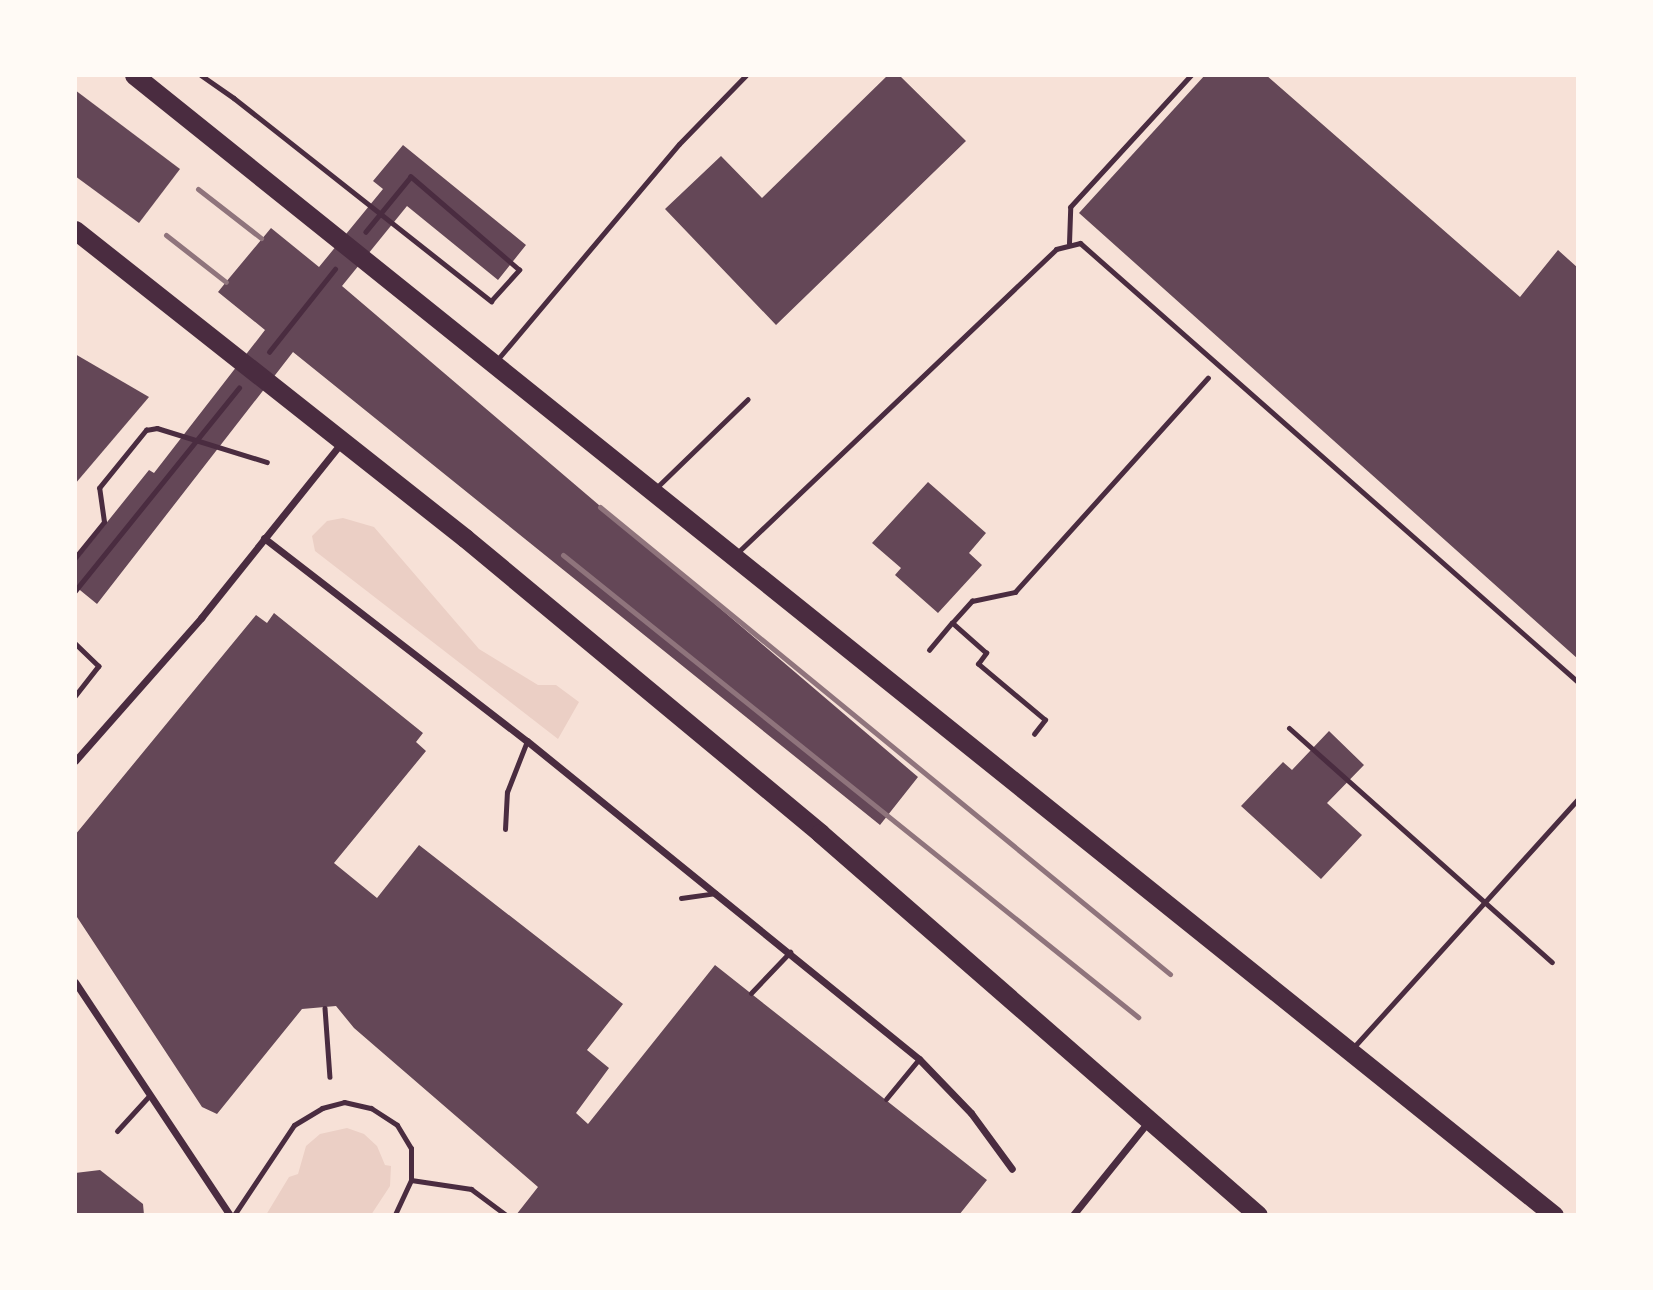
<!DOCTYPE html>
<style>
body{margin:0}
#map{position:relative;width:1653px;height:1290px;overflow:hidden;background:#f7e1d7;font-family:Mulish,sans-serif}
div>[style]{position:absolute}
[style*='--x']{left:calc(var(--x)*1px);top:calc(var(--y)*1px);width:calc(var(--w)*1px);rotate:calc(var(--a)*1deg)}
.green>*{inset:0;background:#ebcfc5}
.building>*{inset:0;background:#644757}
.path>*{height:4.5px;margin:-2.25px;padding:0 2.25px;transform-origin:2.25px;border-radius:2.25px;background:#4a2c40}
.service>*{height:5px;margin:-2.5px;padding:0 2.5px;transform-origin:2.5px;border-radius:2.5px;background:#4a2c40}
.minor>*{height:7px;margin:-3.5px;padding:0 3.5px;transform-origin:3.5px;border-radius:3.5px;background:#4a2c40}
.trunk>*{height:19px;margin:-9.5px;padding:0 9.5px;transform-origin:9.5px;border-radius:9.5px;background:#4a2c40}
.rail>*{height:5px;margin:-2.5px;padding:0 2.5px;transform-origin:2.5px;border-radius:2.5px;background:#8f747c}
span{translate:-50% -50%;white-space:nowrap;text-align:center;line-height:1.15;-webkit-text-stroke:6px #fffaf5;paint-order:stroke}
.frame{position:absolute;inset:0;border:77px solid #fffaf5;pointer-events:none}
</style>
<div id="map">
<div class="green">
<i style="clip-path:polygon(343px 518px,374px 527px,479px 649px,538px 685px,556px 685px,579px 702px,558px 739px,315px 551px,312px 536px,327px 521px)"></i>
<i style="clip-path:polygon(347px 1128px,364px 1134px,377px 1146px,385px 1165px,391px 1166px,390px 1186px,371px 1215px,266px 1215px,289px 1177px,298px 1174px,306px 1146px,320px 1134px)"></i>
</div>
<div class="building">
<i style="clip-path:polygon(888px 75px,899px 75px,966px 141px,776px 325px,665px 209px,721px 156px,762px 198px)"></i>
<i style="clip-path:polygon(1205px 75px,1266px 75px,1520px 297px,1558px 250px,1578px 268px,1578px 659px,1079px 213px)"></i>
<i style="clip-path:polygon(75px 90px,180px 169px,139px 223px,75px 176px)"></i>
<i style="clip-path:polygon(403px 145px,526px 245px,498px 280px,407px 206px,342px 286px,918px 777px,880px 825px,293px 352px,97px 604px,75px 586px,75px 562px,149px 470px,154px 473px,265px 330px,218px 292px,226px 282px,271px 228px,319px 267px,383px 189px,373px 181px)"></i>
<i style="clip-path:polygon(75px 354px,149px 397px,75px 484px)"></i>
<i style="clip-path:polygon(928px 482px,986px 533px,969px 553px,982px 565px,938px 613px,895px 575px,901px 568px,872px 543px)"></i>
<i style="clip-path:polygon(274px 613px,423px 733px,416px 742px,426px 751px,334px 863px,377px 898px,419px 845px,623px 1004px,587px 1050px,609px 1068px,576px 1113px,588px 1124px,715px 965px,987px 1180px,959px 1215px,516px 1215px,538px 1187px,354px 1028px,336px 1006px,302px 1009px,217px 1114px,202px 1107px,75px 914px,75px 835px,256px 615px,267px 623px)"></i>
<i style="clip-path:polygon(1329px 731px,1364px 765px,1327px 803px,1362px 835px,1321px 879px,1241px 806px,1283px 762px,1292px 770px)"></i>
<i style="clip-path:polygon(100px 1170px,143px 1204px,144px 1215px,75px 1215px,75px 1173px)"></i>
</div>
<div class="path">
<i style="--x:201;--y:75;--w:40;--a:34.9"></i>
<i style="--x:234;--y:98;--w:328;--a:38.3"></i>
<i style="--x:491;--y:301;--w:42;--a:-47.9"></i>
<i style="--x:519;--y:270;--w:143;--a:-139.3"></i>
<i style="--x:411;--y:177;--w:71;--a:129.3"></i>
<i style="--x:269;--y:352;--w:106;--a:-51.5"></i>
<i style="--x:75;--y:558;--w:46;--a:-51.1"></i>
<i style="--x:104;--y:522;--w:34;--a:-98"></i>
<i style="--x:99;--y:488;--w:75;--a:-51"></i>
<i style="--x:146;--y:430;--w:11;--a:-10"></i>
<i style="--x:157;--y:428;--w:115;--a:17.2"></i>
<i style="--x:75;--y:591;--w:261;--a:-51.1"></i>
<i style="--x:75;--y:643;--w:33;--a:44"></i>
<i style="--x:99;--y:666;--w:39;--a:128"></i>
<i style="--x:929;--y:650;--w:35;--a:-50"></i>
<i style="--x:1034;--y:734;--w:18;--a:-52"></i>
<i style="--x:1045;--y:720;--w:87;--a:-140.1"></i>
<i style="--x:978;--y:664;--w:14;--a:-54"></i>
<i style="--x:986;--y:653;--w:45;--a:-138.6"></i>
<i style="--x:952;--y:623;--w:30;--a:-48"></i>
<i style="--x:972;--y:601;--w:44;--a:-11.8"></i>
<i style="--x:1015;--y:592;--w:288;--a:-48"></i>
<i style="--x:325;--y:1008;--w:69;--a:85.9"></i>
</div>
<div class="service">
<i style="--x:1069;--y:243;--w:36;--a:-88"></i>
<i style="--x:1070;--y:207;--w:179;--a:-47.5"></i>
<i style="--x:497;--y:360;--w:282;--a:-49.9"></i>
<i style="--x:679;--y:144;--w:96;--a:-45.8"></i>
<i style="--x:655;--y:489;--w:129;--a:-44.1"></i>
<i style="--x:736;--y:554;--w:442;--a:-43.6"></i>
<i style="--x:1056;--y:249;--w:25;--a:-14"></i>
<i style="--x:1080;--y:243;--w:664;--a:41.4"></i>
<i style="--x:1289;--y:728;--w:352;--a:41.7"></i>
<i style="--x:505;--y:829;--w:37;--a:-87"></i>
<i style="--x:507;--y:792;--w:55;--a:-68.6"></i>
<i style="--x:681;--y:898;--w:35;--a:-8"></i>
<i style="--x:751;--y:993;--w:57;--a:-46.4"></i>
<i style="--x:1352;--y:1049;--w:337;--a:-47.9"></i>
<i style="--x:886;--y:1099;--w:52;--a:-50.5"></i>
<i style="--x:117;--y:1131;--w:46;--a:-47.6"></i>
<i style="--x:411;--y:1180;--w:61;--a:8.5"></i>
<i style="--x:471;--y:1189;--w:44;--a:36.6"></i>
<i style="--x:234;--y:1215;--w:108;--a:-56.3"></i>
<i style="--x:294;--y:1125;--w:33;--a:-31"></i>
<i style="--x:322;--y:1108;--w:23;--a:-15"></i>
<i style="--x:344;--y:1102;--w:28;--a:13"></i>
<i style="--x:371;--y:1108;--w:31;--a:33"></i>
<i style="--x:397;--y:1125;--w:27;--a:59"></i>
<i style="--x:411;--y:1148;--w:32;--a:90"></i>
<i style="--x:411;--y:1180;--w:38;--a:115"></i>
</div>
<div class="minor">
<i style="--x:264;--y:538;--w:332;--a:37.7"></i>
<i style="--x:527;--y:741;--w:505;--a:39.05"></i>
<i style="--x:919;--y:1059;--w:75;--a:46.1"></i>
<i style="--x:971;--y:1113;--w:69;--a:53.8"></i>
<i style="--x:75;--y:761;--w:191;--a:-48.6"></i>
<i style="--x:201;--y:618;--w:226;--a:-51.3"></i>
<i style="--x:75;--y:982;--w:280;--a:56.4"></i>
<i style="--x:1073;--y:1215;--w:119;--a:-51.1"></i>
</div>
<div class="trunk">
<i style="--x:134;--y:75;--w:1821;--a:38.76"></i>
<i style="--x:75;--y:230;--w:497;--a:38.3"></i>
<i style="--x:465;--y:538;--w:462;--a:39.7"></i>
<i style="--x:820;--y:833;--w:581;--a:41.09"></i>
</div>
<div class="rail">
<i style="--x:198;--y:189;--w:80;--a:37.9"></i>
<i style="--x:166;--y:235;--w:76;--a:38.1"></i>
<i style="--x:600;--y:507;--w:737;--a:39.33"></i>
<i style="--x:563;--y:555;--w:738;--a:38.78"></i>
</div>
<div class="frame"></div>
</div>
